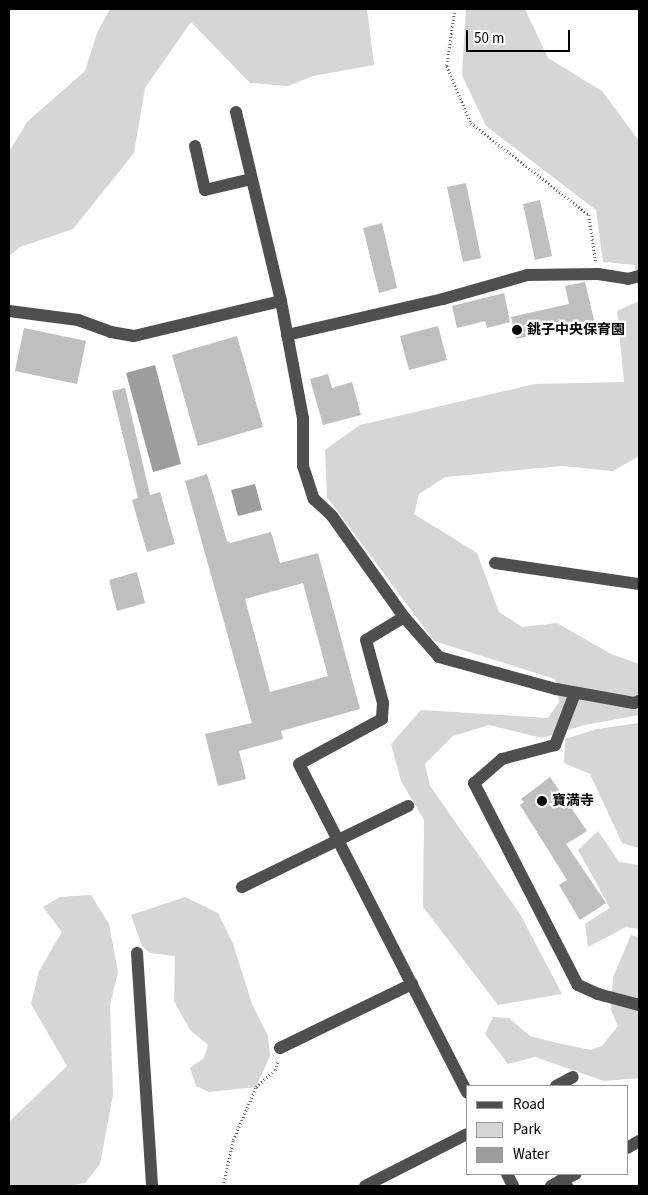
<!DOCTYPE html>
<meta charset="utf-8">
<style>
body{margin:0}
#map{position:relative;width:648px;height:1195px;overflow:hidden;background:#fff;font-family:"Source Sans 3","Noto Sans JP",sans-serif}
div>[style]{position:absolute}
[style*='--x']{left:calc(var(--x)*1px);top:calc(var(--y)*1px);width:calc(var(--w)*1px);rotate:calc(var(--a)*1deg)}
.green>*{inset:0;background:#d6d6d6}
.water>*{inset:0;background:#9d9d9d}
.building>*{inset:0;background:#bfbfbf}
.path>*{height:2.5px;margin-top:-1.25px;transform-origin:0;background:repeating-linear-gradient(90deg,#717171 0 1px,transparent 0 3.5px)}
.minor>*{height:12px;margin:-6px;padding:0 6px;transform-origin:6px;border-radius:6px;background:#4f4f4f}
.dots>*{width:14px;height:14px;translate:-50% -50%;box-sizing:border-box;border:2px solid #fff;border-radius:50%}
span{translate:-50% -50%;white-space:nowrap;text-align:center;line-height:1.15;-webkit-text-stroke:4.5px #fff;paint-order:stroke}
.poi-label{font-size:14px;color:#000;font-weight:700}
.left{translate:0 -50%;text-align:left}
.frame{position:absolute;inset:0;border:10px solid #000;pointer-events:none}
.legend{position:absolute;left:466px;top:1085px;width:162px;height:90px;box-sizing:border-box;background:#fff;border:1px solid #999;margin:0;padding:6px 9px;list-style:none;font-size:15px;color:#000}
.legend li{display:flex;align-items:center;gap:10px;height:25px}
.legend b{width:25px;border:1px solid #999}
.scale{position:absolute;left:466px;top:30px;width:104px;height:22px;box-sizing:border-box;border:2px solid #000;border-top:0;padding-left:6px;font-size:15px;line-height:18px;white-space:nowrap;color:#000;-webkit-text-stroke:4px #fff;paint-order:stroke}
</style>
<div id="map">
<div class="green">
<i style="clip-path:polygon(110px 9px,367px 9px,374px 65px,313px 76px,288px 86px,250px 83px,191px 22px,145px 88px,134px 153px,73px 229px,20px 247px,9px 256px,9px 152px,27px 122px,85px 71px,97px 33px)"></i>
<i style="clip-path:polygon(466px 9px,525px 9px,548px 58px,602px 91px,639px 141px,639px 456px,613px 471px,562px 466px,445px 477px,419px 494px,414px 514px,477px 553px,499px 612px,522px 627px,557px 623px,611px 654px,639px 664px,639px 715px,585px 725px,542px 738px,489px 725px,453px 736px,425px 764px,430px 786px,520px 914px,562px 994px,498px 1005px,423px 907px,424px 820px,401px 781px,391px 744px,421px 710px,548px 718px,559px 702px,555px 679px,434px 641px,327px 497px,325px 450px,360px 425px,535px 384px,624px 382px,617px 311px,639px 301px,635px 265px,603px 262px,596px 210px,486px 126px,462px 75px)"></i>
<i style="clip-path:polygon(639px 723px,639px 848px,622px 843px,590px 774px,564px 763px,565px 739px,597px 729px)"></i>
<i style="clip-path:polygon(598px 831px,619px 862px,639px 865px,639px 929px,626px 927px,588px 947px,585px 924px,610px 908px,578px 850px)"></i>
<i style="clip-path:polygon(91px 895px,109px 924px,118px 972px,110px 1005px,113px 1095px,100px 1164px,85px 1183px,69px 1186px,9px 1186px,9px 1122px,67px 1066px,31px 1004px,39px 971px,62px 932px,43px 907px,60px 897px)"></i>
<i style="clip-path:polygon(185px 897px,218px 913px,233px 944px,252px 1004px,268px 1036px,270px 1056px,256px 1087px,209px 1092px,196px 1086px,190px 1068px,204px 1058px,208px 1045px,190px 1030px,174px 1001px,175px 956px,150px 953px,142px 946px,131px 915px)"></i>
<i style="clip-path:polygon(631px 935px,639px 937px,639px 1078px,604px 1081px,535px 1057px,508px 1064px,485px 1034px,493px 1017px,509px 1018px,530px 1036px,557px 1043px,591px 1050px,602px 1046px,618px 1026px,611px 1010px,613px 977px)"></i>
</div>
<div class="water">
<i style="clip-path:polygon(155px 365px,181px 464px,153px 472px,126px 373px)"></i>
<i style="clip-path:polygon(255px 484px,262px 510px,238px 516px,231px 490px)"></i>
</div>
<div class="building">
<i style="clip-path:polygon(466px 183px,481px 258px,463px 262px,447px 187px)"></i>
<i style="clip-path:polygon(540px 200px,552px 256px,535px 260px,523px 204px)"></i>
<i style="clip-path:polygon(382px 223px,397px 288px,379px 293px,363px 228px)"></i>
<i style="clip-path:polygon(585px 282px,594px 320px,516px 339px,511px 317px,569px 304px,565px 286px)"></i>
<i style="clip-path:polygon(504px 293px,510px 322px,487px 328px,485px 321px,457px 328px,452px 306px)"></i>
<i style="clip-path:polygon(438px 326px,447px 360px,409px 370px,400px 336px)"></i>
<i style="clip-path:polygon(24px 328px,86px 341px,77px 384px,15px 371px)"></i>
<i style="clip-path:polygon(237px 336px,263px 427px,198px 446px,172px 355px)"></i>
<i style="clip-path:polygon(328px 374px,332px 388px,352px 382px,361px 415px,323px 425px,310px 379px)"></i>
<i style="clip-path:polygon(125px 388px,150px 495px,160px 492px,175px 544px,147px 552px,132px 500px,138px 498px,112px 391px)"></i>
<i style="clip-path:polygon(evenodd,207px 474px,227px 541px,230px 543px,271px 532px,280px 563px,318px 553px,360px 709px,281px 731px,283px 739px,239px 751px,246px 779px,218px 786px,205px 734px,252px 723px,185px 481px,207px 474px,303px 583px,328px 676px,270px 692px,245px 599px,303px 583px)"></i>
<i style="clip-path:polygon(137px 572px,145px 603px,117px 611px,109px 580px)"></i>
<i style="clip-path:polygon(550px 777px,587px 831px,566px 844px,606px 903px,580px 920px,559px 885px,567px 880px,520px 805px,524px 802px,521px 799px)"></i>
</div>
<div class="path">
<i style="--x:455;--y:9;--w:58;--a:98"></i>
<i style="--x:447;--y:66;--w:62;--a:67.2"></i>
<i style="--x:471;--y:123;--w:150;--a:37.9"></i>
<i style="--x:589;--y:215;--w:49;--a:81.7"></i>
<i style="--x:223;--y:1186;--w:47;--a:-77.7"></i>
<i style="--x:233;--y:1140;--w:58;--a:-66.5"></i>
<i style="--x:256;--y:1087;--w:25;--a:-42"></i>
<i style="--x:275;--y:1070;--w:10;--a:-73"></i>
</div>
<div class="minor">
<i style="--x:236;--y:112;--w:194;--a:76.6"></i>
<i style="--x:281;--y:301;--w:119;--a:79.4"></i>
<i style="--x:303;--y:418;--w:48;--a:90"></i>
<i style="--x:303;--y:466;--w:35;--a:72"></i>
<i style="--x:314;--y:499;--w:25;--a:43"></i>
<i style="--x:332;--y:516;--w:124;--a:54.5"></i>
<i style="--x:404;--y:617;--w:53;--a:48.8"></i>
<i style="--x:439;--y:657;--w:121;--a:15.3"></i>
<i style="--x:556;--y:689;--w:79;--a:10.2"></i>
<i style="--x:634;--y:703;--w:5;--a:-22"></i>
<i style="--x:195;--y:146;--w:45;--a:77.2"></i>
<i style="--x:205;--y:190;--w:47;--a:-13.4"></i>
<i style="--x:9;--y:311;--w:70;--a:7.4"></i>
<i style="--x:78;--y:320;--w:35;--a:20"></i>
<i style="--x:111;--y:332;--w:23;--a:10"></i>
<i style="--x:134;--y:336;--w:151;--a:-13.4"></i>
<i style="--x:287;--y:335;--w:160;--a:-13"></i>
<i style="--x:443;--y:299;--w:87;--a:-15.9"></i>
<i style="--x:527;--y:275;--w:71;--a:-0.8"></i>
<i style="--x:598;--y:274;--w:30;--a:9"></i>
<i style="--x:628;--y:279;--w:11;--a:-15"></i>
<i style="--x:495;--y:563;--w:146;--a:8.3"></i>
<i style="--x:404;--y:617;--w:44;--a:148.8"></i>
<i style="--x:366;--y:640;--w:65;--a:74.9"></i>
<i style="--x:383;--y:703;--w:16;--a:94"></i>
<i style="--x:382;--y:719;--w:94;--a:151.5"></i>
<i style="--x:299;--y:764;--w:369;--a:62.9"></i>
<i style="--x:575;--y:693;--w:56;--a:111"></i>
<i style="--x:555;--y:745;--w:55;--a:165.2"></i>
<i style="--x:502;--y:759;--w:37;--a:139"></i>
<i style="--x:474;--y:783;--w:227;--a:62.8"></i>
<i style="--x:578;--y:985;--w:22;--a:24"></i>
<i style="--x:598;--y:994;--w:42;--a:15"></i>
<i style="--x:242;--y:887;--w:185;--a:-26"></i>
<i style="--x:137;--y:953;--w:233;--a:86.3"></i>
<i style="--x:280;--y:1048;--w:147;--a:-25.9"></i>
<i style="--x:556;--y:1086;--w:19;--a:-28"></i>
<i style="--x:627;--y:1148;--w:14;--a:-30"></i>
<i style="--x:507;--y:1174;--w:13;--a:63"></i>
<i style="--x:560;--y:1181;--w:17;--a:-24"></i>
<i style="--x:365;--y:1186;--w:114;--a:-27"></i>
<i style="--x:551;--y:1186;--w:10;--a:-29"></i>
<i style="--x:560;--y:1181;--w:9;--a:36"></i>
</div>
<div class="dots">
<i style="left:517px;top:330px;background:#000"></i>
<i style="left:542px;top:801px;background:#000"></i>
</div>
<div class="poi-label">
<span class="left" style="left:527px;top:330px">銚子中央保育園</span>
<span class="left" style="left:552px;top:801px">寶満寺</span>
</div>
<div class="frame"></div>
<ul class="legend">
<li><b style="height:6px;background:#4f4f4f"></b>Road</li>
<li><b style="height:14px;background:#d6d6d6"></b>Park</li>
<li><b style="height:14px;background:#9d9d9d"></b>Water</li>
</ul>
<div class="scale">50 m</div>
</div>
